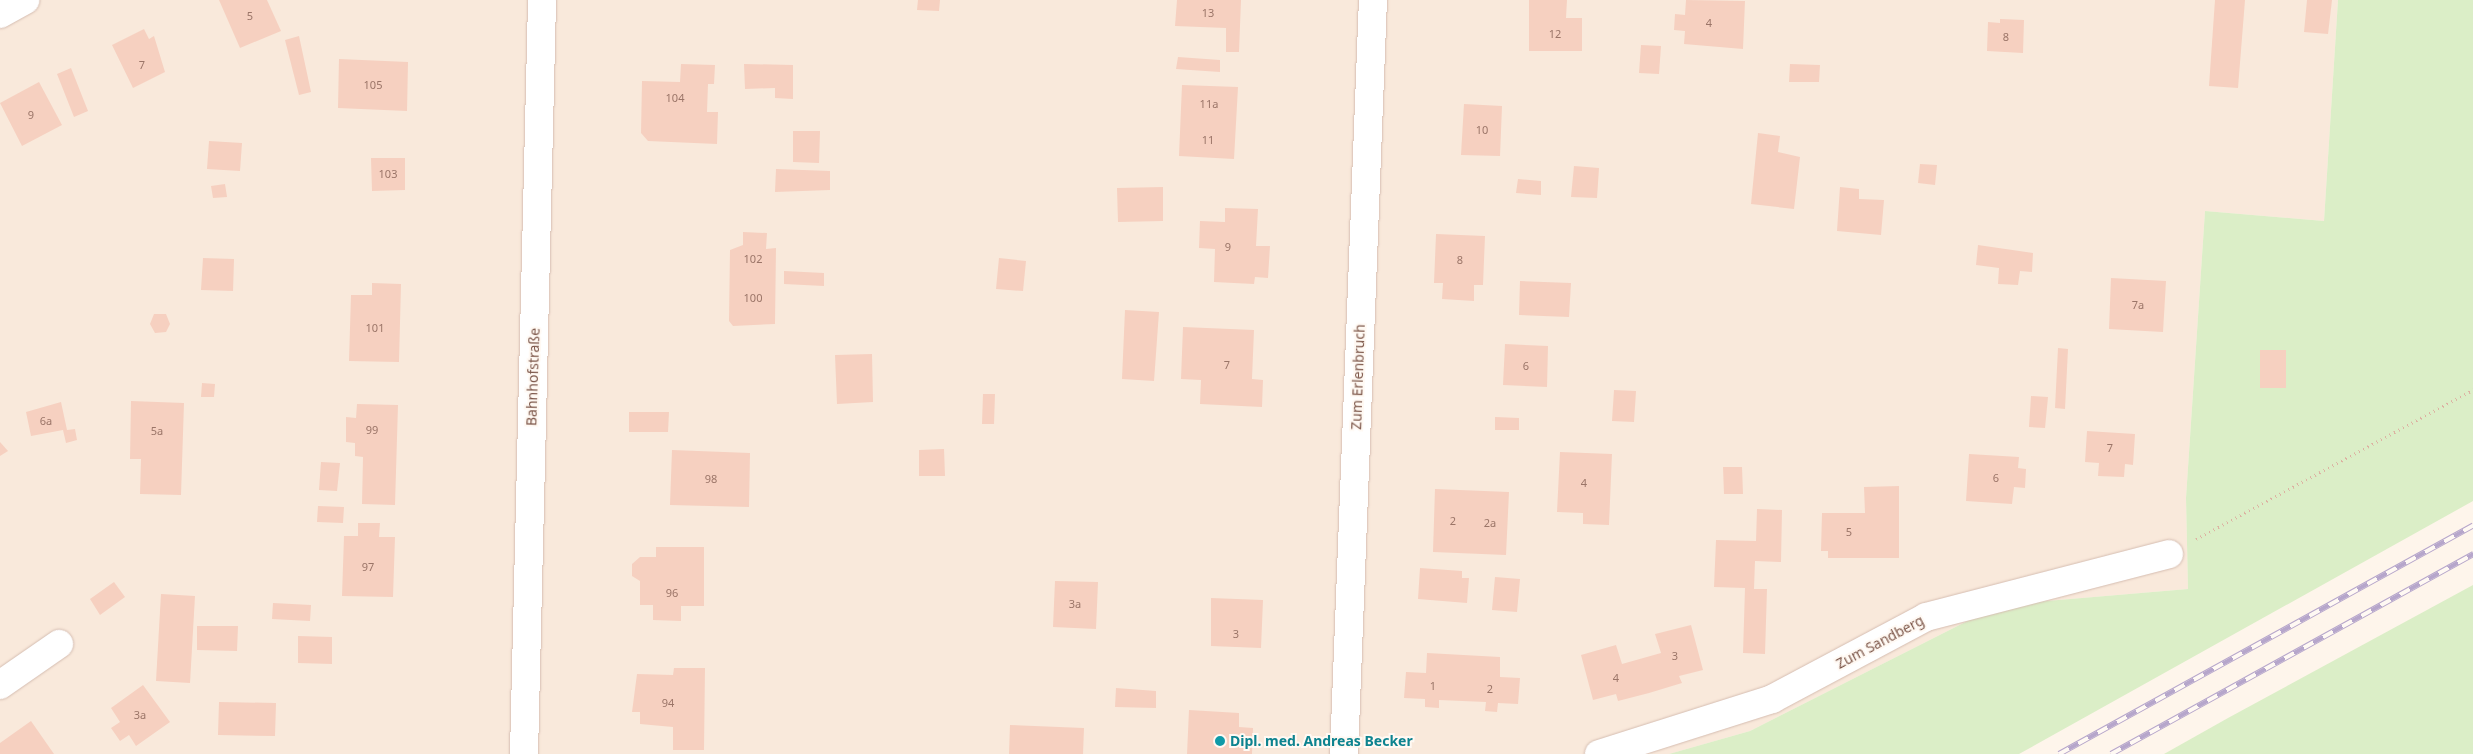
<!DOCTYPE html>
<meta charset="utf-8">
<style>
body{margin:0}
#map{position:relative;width:2473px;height:754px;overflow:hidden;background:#fef5eb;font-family:"Noto Sans",sans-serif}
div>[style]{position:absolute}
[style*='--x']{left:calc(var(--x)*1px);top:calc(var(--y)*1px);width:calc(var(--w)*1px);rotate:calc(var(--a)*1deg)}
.residential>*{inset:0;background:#f9e9db}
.green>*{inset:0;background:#dbeec7}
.building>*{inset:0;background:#f6d0c0}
.path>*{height:3px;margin-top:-1.5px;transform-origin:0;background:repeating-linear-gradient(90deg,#dcb2a2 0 1px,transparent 0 5px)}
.roads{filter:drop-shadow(0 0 1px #d5bdb1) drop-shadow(0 0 1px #d5bdb1)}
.street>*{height:28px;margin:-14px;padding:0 14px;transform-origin:14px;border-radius:14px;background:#fff}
.secondary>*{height:28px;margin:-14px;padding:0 14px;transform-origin:14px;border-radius:14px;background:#fff}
.rail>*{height:5.5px;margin-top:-2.75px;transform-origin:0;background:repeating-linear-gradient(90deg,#fff9f3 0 11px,#b6a6cb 0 22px);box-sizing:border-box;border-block:1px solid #b6a6cb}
.dots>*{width:14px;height:14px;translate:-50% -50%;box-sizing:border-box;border:2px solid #fff9f3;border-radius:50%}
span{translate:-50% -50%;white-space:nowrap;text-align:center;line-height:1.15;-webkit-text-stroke:4px #fff9f3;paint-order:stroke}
.number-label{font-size:11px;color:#9b7568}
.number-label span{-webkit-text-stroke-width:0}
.street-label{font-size:14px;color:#7d574a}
.culture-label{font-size:14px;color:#0d838f;font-weight:700}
.left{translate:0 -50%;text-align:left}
</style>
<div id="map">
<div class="residential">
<i style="clip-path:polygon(0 0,2338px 0,2324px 221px,2205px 211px,2186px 498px,2188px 589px,1999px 605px,1750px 731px,1669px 754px,0 754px)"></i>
</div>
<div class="green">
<i style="clip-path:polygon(2338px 0,2473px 0,2473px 501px,2019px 754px,1669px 754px,1750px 731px,1999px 605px,2188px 589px,2186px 498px,2205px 211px,2324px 221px)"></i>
<i style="clip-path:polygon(2473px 585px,2473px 754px,2164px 754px,2228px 718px)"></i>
</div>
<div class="building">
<i style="clip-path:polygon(219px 0,267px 0,281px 31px,240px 48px)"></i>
<i style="clip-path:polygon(918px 0,940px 0,939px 11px,917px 10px)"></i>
<i style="clip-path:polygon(1177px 0,1241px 0,1239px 52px,1226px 52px,1226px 28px,1175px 26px)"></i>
<i style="clip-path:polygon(1529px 0,1567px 0,1566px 18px,1582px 18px,1582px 51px,1529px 51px)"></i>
<i style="clip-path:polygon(1686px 0,1745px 1px,1743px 49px,1684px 44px,1685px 31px,1674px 30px,1675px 14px,1685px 15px)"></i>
<i style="clip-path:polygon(2215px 0,2245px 0,2238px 88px,2209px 86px)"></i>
<i style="clip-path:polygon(2307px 0,2332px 0,2328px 34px,2304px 32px)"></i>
<i style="clip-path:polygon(2000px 19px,2024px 20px,2023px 53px,1987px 51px,1988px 22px,2000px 23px)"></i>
<i style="clip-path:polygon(144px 29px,149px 39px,154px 36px,165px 72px,133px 88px,112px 45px)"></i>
<i style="clip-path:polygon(299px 36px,311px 92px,299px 95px,285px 40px)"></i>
<i style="clip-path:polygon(1641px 45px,1661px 46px,1659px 74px,1639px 73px)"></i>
<i style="clip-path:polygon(1178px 57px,1220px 60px,1220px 72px,1176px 69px)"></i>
<i style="clip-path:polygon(339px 59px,408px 62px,407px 111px,338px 108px)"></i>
<i style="clip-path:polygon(681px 64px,715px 65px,714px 84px,708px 84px,707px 112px,718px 112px,717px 144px,648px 141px,641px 133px,642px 81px,680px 82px)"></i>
<i style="clip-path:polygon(744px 64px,793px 65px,793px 99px,775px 98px,775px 88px,745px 89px)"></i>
<i style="clip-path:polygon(1790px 64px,1820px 65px,1819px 82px,1789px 82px)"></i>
<i style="clip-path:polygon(71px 68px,88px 111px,74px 117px,57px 74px)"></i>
<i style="clip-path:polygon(39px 82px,62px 125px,22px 146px,0 103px)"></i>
<i style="clip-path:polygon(1182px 85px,1238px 87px,1234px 159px,1179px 156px)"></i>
<i style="clip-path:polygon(1464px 104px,1502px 106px,1500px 156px,1461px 155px)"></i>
<i style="clip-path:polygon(793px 131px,820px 131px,819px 163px,793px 162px)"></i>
<i style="clip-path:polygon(1758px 133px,1780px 136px,1778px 152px,1800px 157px,1794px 209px,1751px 204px)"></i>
<i style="clip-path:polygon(209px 141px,242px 143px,240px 171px,207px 169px)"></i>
<i style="clip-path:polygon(371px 158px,405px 158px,405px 190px,372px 191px)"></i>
<i style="clip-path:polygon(1920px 164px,1937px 165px,1935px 185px,1918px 183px)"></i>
<i style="clip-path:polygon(1574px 166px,1599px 168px,1597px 198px,1571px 197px)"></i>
<i style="clip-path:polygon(776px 169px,830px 171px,830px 190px,775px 192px)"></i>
<i style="clip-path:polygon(1518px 179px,1541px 181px,1541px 195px,1516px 193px)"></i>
<i style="clip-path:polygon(225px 184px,227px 197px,213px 198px,211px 186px)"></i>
<i style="clip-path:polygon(1163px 187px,1163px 221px,1118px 222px,1117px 188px)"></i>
<i style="clip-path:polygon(1840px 187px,1859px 189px,1859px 199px,1884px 200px,1881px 235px,1837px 231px)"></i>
<i style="clip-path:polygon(1225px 208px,1258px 209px,1256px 246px,1270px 246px,1268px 278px,1255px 277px,1254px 284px,1214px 282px,1215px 249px,1199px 248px,1200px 221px,1225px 222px)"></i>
<i style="clip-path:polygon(743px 232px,767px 233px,766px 249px,776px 248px,775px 324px,733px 326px,729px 321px,730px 250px,743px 245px)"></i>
<i style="clip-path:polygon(1436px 234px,1485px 236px,1483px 285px,1474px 285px,1474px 301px,1442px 299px,1443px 283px,1434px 283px)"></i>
<i style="clip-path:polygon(1978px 245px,2033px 253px,2032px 272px,2020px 271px,2018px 285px,1998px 284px,1999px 268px,1976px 265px)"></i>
<i style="clip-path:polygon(203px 258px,234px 259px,233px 291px,201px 290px)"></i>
<i style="clip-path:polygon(999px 258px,1026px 261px,1023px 291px,996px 289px)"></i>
<i style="clip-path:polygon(784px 271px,824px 273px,824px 286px,784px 284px)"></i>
<i style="clip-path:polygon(2111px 278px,2166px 281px,2163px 332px,2109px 329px)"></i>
<i style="clip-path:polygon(1520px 281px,1571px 283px,1569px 317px,1519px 315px)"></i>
<i style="clip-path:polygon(372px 283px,401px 284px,399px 362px,349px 361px,351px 295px,372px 295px)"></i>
<i style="clip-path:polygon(1125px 310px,1159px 312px,1154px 381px,1122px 379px)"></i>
<i style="clip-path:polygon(154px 314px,166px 314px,170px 324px,166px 332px,155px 333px,150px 324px)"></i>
<i style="clip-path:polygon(1183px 327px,1254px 330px,1252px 379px,1263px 380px,1262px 407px,1200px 404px,1201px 380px,1181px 379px)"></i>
<i style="clip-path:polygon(1505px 344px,1548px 346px,1547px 387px,1503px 385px)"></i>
<i style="clip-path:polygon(2058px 348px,2068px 349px,2065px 409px,2055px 408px)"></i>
<i style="clip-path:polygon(2260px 350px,2286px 350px,2286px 388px,2260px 388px)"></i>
<i style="clip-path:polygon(872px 354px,873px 402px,837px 404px,835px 355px)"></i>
<i style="clip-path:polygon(202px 383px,215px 384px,214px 397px,201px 397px)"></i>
<i style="clip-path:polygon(1614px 390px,1636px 391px,1634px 422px,1612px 421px)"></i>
<i style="clip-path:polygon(983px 394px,995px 394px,994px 424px,982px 424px)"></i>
<i style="clip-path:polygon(2031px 396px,2048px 397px,2045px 428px,2029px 427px)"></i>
<i style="clip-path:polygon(131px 401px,184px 403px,181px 495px,140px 494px,141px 459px,130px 459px)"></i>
<i style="clip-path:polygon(61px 402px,67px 430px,75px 429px,77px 440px,66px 443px,63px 430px,31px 436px,26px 412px)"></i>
<i style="clip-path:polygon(357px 404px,398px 405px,395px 505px,362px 504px,363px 457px,355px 456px,355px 443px,346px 442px,346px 417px,356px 418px)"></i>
<i style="clip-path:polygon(629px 412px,669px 412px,668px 432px,629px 432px)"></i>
<i style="clip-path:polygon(1495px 417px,1519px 418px,1519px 430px,1495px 430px)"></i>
<i style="clip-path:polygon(2087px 431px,2135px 434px,2133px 465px,2125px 464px,2124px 477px,2098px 476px,2099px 463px,2085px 462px)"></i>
<i style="clip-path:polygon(0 442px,8px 451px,0 456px)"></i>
<i style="clip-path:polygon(944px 449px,945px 476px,919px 476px,919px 450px)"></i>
<i style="clip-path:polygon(672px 450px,750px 453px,749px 507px,670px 505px)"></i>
<i style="clip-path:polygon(1560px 452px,1612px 454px,1609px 525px,1583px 524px,1583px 513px,1557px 512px)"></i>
<i style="clip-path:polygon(1969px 454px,2019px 457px,2018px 468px,2026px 469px,2025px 488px,2014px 487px,2012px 504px,1966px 501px)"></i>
<i style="clip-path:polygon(321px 462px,340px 463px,337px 491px,319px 490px)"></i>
<i style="clip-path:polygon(1723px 467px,1742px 467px,1743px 494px,1724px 494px)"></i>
<i style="clip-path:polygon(1899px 486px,1899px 558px,1828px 558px,1828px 551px,1821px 551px,1822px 513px,1865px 513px,1864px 487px)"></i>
<i style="clip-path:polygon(1435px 489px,1509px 492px,1506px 555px,1433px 552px)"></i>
<i style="clip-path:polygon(318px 506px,344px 507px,343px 523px,317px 522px)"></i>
<i style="clip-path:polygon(1757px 509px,1782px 510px,1781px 562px,1755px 561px,1754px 589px,1767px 589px,1765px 654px,1743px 653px,1745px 588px,1714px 587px,1716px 540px,1756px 541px)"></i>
<i style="clip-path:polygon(358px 523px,380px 523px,379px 537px,395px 537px,393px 597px,342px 596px,344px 536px,358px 536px)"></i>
<i style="clip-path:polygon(656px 547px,704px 547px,704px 606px,681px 606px,681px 621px,653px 620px,653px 605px,640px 605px,640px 581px,632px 576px,632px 564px,640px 557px,656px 557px)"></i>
<i style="clip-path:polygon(1420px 568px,1462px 571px,1462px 578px,1469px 578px,1467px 603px,1418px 599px)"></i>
<i style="clip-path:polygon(1495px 577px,1520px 579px,1517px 612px,1492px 610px)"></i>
<i style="clip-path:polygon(1055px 581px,1098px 582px,1096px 629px,1053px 627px)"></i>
<i style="clip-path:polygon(114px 582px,125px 597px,100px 615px,90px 599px)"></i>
<i style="clip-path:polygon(161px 594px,195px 596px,190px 683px,156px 681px)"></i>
<i style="clip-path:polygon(1211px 598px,1263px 600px,1261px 648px,1211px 646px)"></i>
<i style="clip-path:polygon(273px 603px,311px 605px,310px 621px,272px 619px)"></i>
<i style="clip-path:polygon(1691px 625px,1703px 670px,1679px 676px,1682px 683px,1649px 693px,1618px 701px,1616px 694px,1593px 700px,1581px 655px,1616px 645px,1622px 664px,1661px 653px,1655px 634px)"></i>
<i style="clip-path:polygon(197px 626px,238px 626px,237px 651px,197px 650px)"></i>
<i style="clip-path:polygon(298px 636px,332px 637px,332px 664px,298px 663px)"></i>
<i style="clip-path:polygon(1427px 653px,1500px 657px,1500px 677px,1520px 678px,1518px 704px,1498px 703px,1497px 712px,1485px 711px,1486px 702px,1439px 700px,1439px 708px,1425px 707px,1425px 699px,1404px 698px,1406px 672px,1426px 673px)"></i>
<i style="clip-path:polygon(674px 668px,705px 668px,704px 750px,673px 750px,673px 727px,640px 724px,640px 712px,632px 712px,637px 674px,673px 675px)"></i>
<i style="clip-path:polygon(143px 685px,170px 722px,136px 746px,129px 735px,120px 741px,111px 728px,120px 722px,111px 708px)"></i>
<i style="clip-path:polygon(1116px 688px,1156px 691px,1156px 708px,1115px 707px)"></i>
<i style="clip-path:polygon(219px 702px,276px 703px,275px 736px,218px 735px)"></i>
<i style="clip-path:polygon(1189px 710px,1239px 713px,1239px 727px,1253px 728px,1252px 754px,1187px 754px)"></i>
<i style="clip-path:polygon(31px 721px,54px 754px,0 754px,0 743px)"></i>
<i style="clip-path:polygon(1010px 725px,1084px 728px,1083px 754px,1009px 754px)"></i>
</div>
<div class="path">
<i style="--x:2196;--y:539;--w:315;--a:-28.3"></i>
</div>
<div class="roads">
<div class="street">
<i style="--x:0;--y:14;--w:29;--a:-29"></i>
<i style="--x:0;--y:685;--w:72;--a:-34.8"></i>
<i style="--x:1344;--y:754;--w:755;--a:-87.8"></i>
<i style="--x:1599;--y:754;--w:182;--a:-17.6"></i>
<i style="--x:1772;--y:699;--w:174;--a:-28"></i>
<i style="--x:1926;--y:617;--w:251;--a:-14.5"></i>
</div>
<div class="secondary">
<i style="--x:524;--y:754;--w:754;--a:-88.63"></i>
</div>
</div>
<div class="rail">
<i style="--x:2059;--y:754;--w:473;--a:-28.9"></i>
<i style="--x:2111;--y:754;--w:414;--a:-28.9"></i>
</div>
<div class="dots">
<i style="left:1220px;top:741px;background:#0f9aa8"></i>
</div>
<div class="number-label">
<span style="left:1208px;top:13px">13</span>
<span style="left:250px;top:16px">5</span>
<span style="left:1709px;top:23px">4</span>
<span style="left:1555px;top:34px">12</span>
<span style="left:2006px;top:37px">8</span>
<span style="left:142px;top:65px">7</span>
<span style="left:373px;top:85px">105</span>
<span style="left:675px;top:98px">104</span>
<span style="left:1209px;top:104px">11a</span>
<span style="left:31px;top:115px">9</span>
<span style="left:1482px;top:130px">10</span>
<span style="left:1208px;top:140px">11</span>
<span style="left:388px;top:174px">103</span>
<span style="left:1228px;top:247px">9</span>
<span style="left:753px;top:259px">102</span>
<span style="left:1460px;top:260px">8</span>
<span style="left:753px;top:298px">100</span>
<span style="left:2138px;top:305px">7a</span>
<span style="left:375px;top:328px">101</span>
<span style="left:1227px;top:365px">7</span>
<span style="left:1526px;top:366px">6</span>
<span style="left:46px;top:421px">6a</span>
<span style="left:372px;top:430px">99</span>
<span style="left:157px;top:431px">5a</span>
<span style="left:2110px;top:448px">7</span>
<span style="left:1996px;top:478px">6</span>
<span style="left:711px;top:479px">98</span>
<span style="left:1584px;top:483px">4</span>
<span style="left:1453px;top:521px">2</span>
<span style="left:1490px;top:523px">2a</span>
<span style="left:1849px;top:532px">5</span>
<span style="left:368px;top:567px">97</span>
<span style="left:672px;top:593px">96</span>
<span style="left:1075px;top:604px">3a</span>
<span style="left:1236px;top:634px">3</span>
<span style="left:1675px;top:656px">3</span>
<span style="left:1616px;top:678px">4</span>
<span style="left:1433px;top:686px">1</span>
<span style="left:1490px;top:689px">2</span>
<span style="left:668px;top:703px">94</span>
<span style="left:140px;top:715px">3a</span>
</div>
<div class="street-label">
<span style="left:533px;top:377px;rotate:-88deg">Bahnhofstraße</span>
<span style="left:1358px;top:377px;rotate:-88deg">Zum Erlenbruch</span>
<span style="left:1880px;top:642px;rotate:-28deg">Zum Sandberg</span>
</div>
<div class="culture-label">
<span class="left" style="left:1230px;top:741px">Dipl. med. Andreas Becker</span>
</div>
</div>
